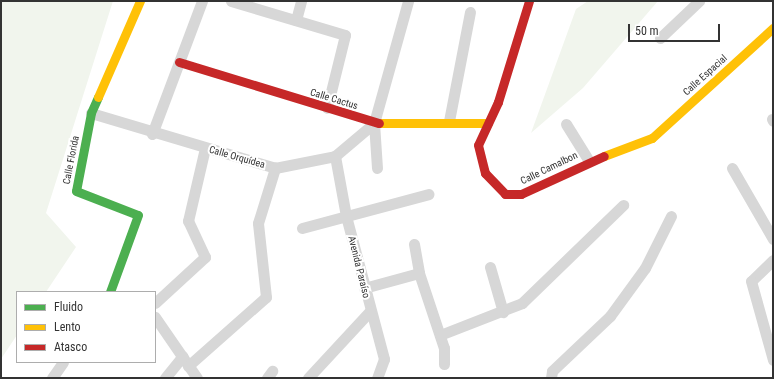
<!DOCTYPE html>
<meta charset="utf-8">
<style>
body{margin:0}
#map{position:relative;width:774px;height:379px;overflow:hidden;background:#fff;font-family:"Roboto Condensed",sans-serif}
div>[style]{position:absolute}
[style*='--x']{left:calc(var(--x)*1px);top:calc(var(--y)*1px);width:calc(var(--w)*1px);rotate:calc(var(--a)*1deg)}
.green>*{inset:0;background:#f1f5ed}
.street>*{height:11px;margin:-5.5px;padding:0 5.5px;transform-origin:5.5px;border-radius:5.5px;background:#d7d7d7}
.fast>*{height:9px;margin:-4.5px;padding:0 4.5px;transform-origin:4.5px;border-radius:4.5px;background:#4caf50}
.slow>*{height:9px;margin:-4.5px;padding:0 4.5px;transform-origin:4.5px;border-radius:4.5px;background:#ffc107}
.jam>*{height:9px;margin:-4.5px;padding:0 4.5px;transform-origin:4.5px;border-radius:4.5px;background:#c62828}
span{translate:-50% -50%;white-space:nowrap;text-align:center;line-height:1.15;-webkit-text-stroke:4px #fff;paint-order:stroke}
.street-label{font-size:10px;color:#333}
.frame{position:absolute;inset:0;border:2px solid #333;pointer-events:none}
.legend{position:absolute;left:16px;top:291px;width:140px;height:72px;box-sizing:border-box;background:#fff;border:1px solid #adadad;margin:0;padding:5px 7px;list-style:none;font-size:12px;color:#333}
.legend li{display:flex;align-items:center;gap:8px;height:20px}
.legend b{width:20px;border:1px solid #adadad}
.scale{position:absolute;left:628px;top:24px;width:92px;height:18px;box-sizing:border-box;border:2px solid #333;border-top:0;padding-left:5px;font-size:12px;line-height:14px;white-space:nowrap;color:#333;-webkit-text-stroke:3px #fff;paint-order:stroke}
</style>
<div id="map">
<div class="green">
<i style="clip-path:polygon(1px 1px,113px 1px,46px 213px,76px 247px,46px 292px,17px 292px,17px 335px,1px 359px)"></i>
<i style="clip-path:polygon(588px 1px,658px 1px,583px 88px,531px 133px,576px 9px)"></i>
</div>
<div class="street">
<i style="--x:231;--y:1;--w:119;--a:16.6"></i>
<i style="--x:345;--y:35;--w:75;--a:103.9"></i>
<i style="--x:296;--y:20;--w:20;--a:-75"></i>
<i style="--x:660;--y:38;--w:54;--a:-43.5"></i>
<i style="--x:91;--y:113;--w:192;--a:16.6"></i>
<i style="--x:275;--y:168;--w:61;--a:-11.3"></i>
<i style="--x:335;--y:156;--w:51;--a:-40.2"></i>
<i style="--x:772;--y:119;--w:2;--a:63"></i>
<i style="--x:449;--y:121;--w:111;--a:-79.1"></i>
<i style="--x:566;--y:124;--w:44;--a:58.1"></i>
<i style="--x:152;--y:134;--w:142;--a:-69.4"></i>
<i style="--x:335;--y:156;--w:61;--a:79.6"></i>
<i style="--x:346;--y:216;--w:148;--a:75.1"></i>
<i style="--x:384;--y:359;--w:20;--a:110"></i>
<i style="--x:377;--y:168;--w:45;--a:-93.8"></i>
<i style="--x:374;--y:123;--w:127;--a:-74.4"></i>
<i style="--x:732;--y:168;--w:82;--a:60"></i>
<i style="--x:302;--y:228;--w:131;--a:-15"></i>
<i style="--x:414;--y:244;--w:29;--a:80"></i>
<i style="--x:419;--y:273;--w:79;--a:71.6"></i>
<i style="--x:444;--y:348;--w:16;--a:90"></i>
<i style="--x:773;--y:260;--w:30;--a:136"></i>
<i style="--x:751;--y:281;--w:82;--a:74.4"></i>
<i style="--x:490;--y:267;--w:47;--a:73.9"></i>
<i style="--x:364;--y:288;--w:57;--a:-15.3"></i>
<i style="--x:155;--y:303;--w:68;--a:-42.6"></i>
<i style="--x:205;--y:257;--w:40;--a:-115"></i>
<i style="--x:188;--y:221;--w:75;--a:-76.9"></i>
<i style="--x:155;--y:317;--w:74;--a:55.5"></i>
<i style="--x:440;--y:335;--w:88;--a:-21.3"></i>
<i style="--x:522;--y:303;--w:141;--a:-44.1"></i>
<i style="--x:188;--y:366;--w:104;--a:-41.5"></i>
<i style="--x:266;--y:297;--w:74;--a:-96.2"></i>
<i style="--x:258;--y:223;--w:58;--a:-72.8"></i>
<i style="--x:52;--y:378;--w:19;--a:-55"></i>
<i style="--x:165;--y:378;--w:28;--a:-51"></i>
<i style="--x:267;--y:378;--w:9;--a:-54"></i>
<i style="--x:308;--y:378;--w:91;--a:-47.2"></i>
<i style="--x:551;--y:378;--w:7;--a:-82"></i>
<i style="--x:552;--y:371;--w:80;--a:-43.5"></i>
<i style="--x:610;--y:316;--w:59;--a:-53.9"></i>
<i style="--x:645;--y:268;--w:58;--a:-63.4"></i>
</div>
<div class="fast">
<i style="--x:98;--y:97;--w:17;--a:114"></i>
<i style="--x:91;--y:113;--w:79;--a:100.9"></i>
<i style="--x:76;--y:191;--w:66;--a:21.2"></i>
<i style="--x:138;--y:215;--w:82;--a:110"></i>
</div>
<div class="slow">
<i style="--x:98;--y:97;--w:105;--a:-66.4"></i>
<i style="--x:379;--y:123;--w:109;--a:0"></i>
<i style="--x:604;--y:156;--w:51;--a:-20.6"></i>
<i style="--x:652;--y:138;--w:164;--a:-42.3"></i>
</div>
<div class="jam">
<i style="--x:529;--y:1;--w:106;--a:107.1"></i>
<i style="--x:498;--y:102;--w:47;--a:114.9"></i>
<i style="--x:478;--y:145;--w:29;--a:76"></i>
<i style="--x:485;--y:173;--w:29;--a:46"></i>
<i style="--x:505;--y:194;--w:16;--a:0"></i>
<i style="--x:521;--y:194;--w:91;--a:-24.6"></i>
<i style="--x:179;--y:62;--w:209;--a:17"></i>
</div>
<div class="street-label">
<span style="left:705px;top:75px;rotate:-42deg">Calle Espacial</span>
<span style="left:334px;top:99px;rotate:17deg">Calle Cactus</span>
<span style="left:237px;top:157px;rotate:16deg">Calle Orquídea</span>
<span style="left:71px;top:160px;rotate:-79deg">Calle Florida</span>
<span style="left:549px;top:168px;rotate:-26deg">Calle Camalbon</span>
<span style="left:359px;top:267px;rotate:76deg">Avenida Paraíso</span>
</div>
<div class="frame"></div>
<ul class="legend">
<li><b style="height:5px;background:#4caf50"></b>Fluido</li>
<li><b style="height:5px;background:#ffc107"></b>Lento</li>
<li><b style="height:5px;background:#c62828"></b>Atasco</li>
</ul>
<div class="scale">50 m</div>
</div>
